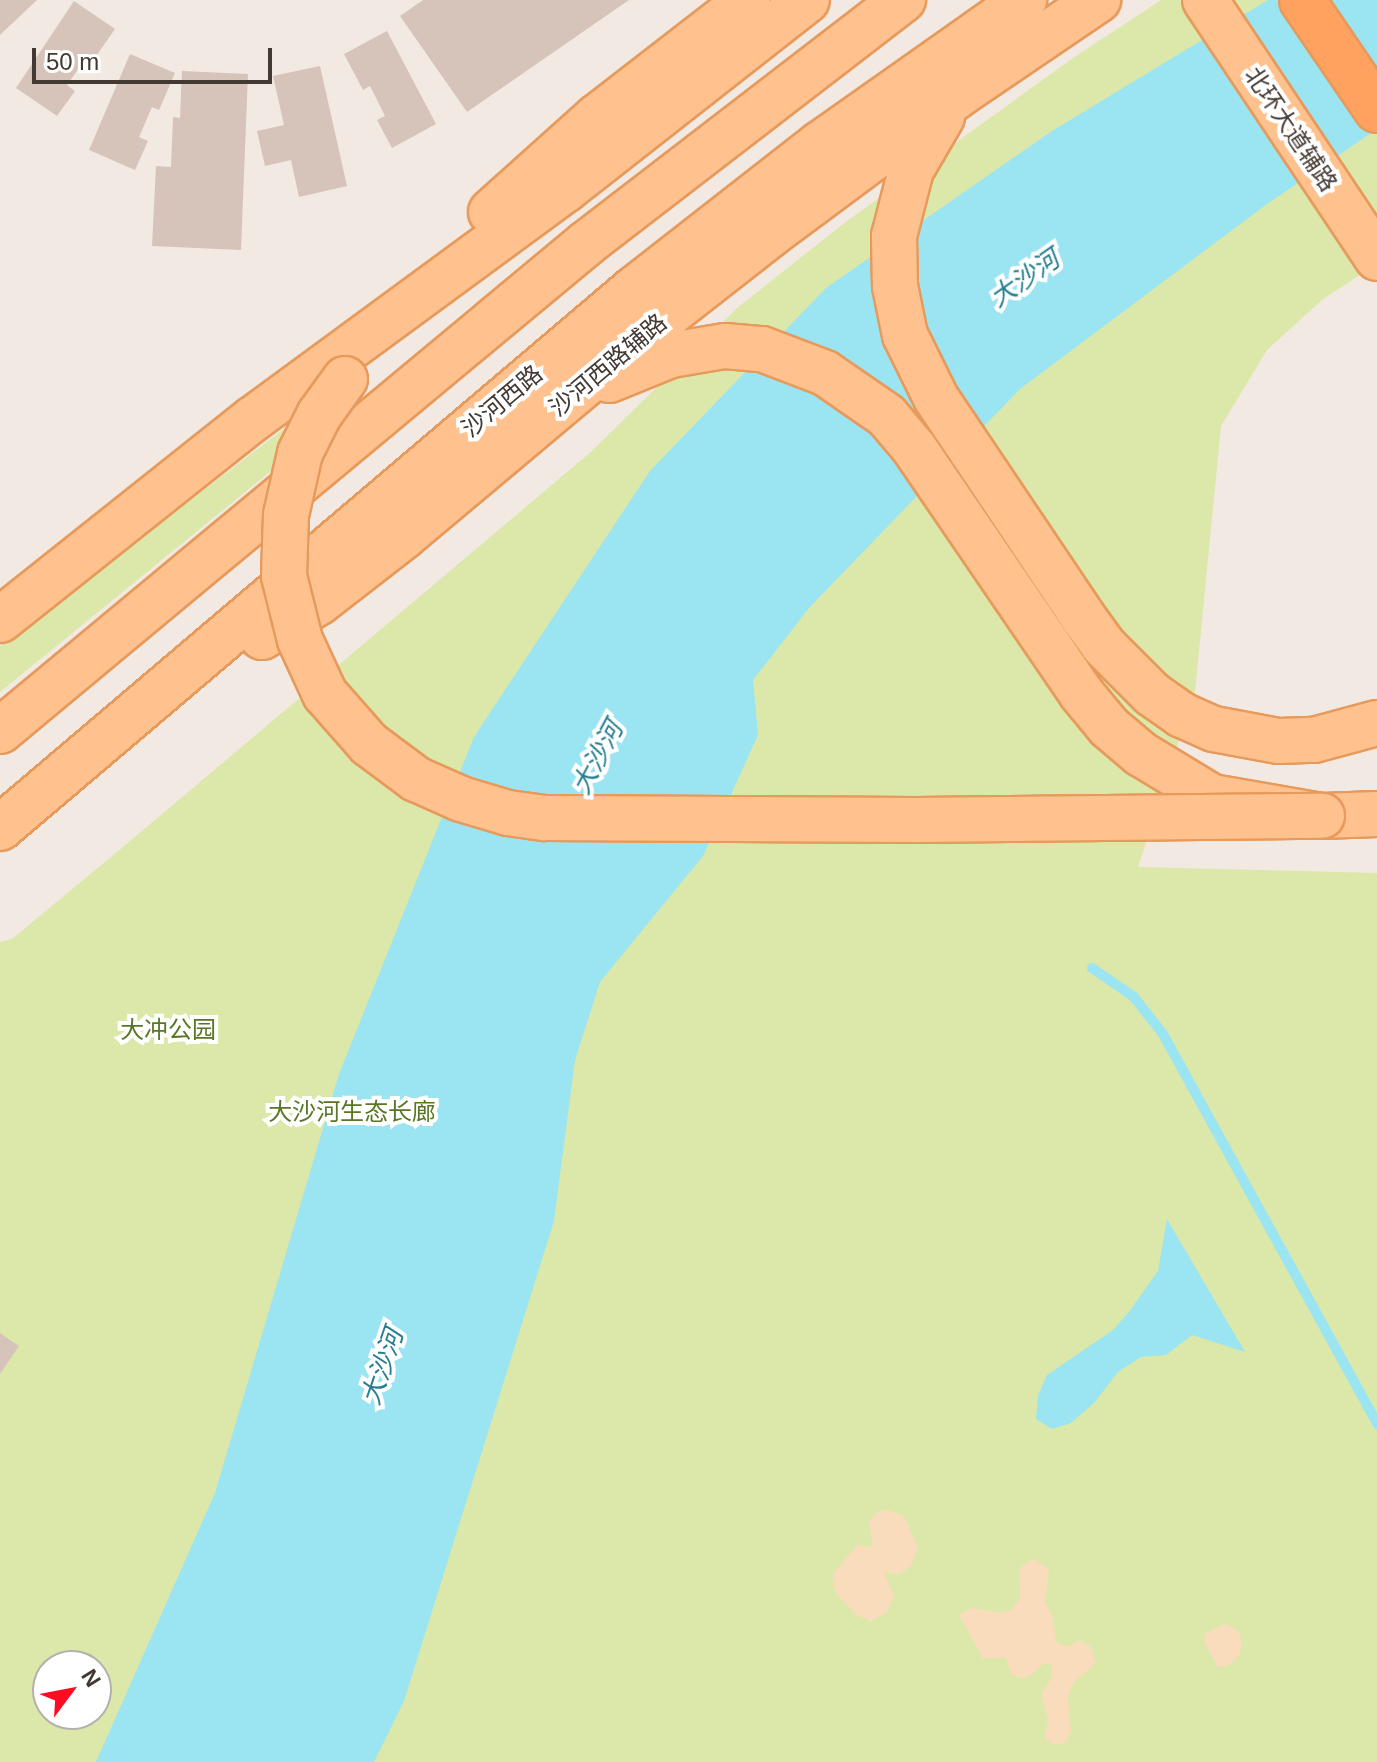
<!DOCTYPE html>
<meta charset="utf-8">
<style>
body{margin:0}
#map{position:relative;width:1377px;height:1762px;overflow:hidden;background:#f2e9e2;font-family:Helvetica,"Noto Sans SC",sans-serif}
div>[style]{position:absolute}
.green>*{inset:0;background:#dbe8a9}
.sand>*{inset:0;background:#f9dcbb}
.water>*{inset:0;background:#9be4f1}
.stream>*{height:10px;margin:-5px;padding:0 5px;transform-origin:5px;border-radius:5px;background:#9be4f1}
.building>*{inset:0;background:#d6c4ba}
.roads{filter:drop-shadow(2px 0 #e69a5c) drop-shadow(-2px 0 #e69a5c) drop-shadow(0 2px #e69a5c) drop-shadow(0 -2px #e69a5c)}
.major>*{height:44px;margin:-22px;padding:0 22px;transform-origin:22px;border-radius:22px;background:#ffc28e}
.highway>*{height:44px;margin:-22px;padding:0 22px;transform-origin:22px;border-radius:22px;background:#ffa260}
.bridges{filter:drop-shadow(2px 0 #e69a5c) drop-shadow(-2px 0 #e69a5c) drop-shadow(0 2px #e69a5c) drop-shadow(0 -2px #e69a5c)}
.major-bridge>*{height:44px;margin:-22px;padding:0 22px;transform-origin:22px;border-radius:22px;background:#ffc28e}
span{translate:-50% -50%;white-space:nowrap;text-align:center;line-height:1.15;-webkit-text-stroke:8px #fff;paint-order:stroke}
.street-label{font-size:24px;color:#433933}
.park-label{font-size:24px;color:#587625}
.water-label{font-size:26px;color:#257f91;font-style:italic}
.north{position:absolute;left:32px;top:1650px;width:80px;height:80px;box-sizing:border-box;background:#fff;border:2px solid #b4b0ad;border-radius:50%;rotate:58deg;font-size:22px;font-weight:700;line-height:32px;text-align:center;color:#433933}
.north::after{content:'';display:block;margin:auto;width:28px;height:36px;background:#ff0c24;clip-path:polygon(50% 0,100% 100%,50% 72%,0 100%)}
.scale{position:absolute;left:32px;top:48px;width:240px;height:36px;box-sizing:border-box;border:4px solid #433933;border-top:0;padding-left:10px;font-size:24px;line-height:28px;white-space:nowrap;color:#433933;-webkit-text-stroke:6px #fff;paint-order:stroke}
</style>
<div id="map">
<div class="green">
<i style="clip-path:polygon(evenodd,1161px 0,1377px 0,1377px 264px,1323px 299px,1267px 350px,1221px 426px,1195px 692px,1138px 867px,1377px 873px,1377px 1762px,0 1762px,0 942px,12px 939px,123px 847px,592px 451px,737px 308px,847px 221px,1073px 58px,1161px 0,48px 1666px,96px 1666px,96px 1714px,48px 1714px,48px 1666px)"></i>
<i style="clip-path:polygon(293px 422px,272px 470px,0 692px,0 646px)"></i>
</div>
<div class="sand">
<i style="clip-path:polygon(885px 1509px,904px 1516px,918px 1547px,911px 1566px,900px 1574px,884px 1572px,894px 1597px,887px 1612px,871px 1621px,856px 1615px,835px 1592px,833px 1574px,858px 1544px,867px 1548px,873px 1545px,869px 1524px,874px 1514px)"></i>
<i style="clip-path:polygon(1033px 1559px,1049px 1568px,1045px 1603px,1053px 1617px,1056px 1642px,1067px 1647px,1080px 1640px,1091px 1647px,1096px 1663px,1073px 1683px,1068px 1698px,1071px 1732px,1066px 1742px,1055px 1745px,1045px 1739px,1048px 1719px,1041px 1695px,1052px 1677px,1052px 1665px,1044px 1663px,1029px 1677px,1020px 1678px,1011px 1673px,1006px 1658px,983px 1659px,959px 1615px,972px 1608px,999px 1613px,1011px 1610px,1020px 1599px,1019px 1568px)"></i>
<i style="clip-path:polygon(1225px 1624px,1239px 1631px,1242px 1644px,1239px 1656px,1229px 1665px,1218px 1668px,1204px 1641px,1205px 1633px)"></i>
</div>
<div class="water">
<i style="clip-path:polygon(1268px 0,1377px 0,1377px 129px,1267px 204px,1020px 389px,809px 608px,753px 680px,758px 735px,703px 856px,600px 982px,575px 1060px,554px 1221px,404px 1701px,374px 1762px,96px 1762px,215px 1493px,339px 1074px,474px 737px,650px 471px,826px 288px,1052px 131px)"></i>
<i style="clip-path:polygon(1167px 1219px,1245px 1352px,1192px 1335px,1166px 1355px,1141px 1357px,1118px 1372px,1094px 1403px,1071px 1423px,1052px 1429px,1036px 1419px,1038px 1396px,1047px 1375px,1113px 1330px,1129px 1312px,1158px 1271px)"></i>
</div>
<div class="stream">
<i style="left:1092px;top:968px;width:51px;rotate:34.6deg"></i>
<i style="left:1134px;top:997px;width:47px;rotate:51.9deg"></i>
<i style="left:1163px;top:1034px;width:445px;rotate:61.2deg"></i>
</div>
<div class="building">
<i style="clip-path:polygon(0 0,37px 0,0 35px)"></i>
<i style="clip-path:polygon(423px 0,629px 0,467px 112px,400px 16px)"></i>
<i style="clip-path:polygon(74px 1px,115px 29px,92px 62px,86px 58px,67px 85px,75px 91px,57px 116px,16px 88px)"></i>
<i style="clip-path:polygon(387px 31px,436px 124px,392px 148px,377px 120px,385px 116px,370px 86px,363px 90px,344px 54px)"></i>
<i style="clip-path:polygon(130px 54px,175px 73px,159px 110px,152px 107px,139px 137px,148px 141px,135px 170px,89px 150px)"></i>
<i style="clip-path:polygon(320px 66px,347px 186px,299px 197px,291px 160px,265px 166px,257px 131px,284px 125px,273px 76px)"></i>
<i style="clip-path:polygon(182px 71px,248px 74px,241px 250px,152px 246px,156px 166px,171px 167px,173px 117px,180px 118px)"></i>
<i style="clip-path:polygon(0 1333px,19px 1346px,0 1374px)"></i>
</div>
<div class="roads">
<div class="major">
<i style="left:1205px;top:0;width:310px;rotate:56.3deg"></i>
<i style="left:942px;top:117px;width:61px;rotate:120.3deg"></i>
<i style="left:911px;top:170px;width:68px;rotate:104.4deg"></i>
<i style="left:894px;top:236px;width:50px;rotate:88.9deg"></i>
<i style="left:895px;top:286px;width:50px;rotate:78.5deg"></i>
<i style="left:905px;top:335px;width:70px;rotate:63.8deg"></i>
<i style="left:936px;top:398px;width:264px;rotate:56.1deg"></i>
<i style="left:1083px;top:617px;width:34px;rotate:54deg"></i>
<i style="left:1103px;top:645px;width:69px;rotate:45deg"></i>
<i style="left:1152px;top:694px;width:37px;rotate:35deg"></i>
<i style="left:1182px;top:715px;width:35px;rotate:24deg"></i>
<i style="left:1214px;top:729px;width:66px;rotate:10.5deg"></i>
<i style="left:1279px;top:741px;width:35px;rotate:-2deg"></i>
<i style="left:1314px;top:740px;width:65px;rotate:-15.1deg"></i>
<i style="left:491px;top:212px;width:142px;rotate:-41.9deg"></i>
<i style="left:597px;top:117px;width:191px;rotate:-37.8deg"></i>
<i style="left:609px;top:380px;width:67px;rotate:-22deg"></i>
<i style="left:671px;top:355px;width:55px;rotate:-9.5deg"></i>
<i style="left:725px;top:346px;width:37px;rotate:5deg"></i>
<i style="left:762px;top:349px;width:67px;rotate:20.9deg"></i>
<i style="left:825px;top:373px;width:75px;rotate:34.7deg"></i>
<i style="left:887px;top:416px;width:42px;rotate:49.8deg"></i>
<i style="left:914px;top:448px;width:297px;rotate:55.7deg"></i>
<i style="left:1081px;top:693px;width:44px;rotate:50.5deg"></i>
<i style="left:1109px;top:727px;width:42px;rotate:40.2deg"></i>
<i style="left:1141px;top:754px;width:83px;rotate:31.2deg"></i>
<i style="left:1212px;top:797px;width:112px;rotate:9.8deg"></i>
<i style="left:1322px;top:816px;width:55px;rotate:-2.1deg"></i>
<i style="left:0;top:620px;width:323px;rotate:-38.5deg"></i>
<i style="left:253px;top:419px;width:388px;rotate:-36.3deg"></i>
<i style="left:566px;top:189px;width:306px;rotate:-38.1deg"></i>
<i style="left:262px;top:637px;width:67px;rotate:-31.6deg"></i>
<i style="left:319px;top:602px;width:108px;rotate:-37.8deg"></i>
<i style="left:404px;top:536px;width:347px;rotate:-40deg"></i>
<i style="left:670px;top:313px;width:128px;rotate:-38deg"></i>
<i style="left:771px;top:234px;width:237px;rotate:-36.6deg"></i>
<i style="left:961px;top:93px;width:166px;rotate:-34.2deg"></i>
<i style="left:0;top:731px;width:763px;rotate:-39.74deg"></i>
<i style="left:587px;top:243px;width:399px;rotate:-37.6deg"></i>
<i style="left:0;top:828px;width:831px;rotate:-40.36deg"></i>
<i style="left:633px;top:290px;width:237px;rotate:-38deg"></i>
<i style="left:820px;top:144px;width:250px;rotate:-35.2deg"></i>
</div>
<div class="highway">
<i style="left:1302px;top:0;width:133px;rotate:55.7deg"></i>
</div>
</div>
<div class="bridges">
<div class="major-bridge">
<i style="left:345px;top:379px;width:44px;rotate:125.8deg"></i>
<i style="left:319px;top:415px;width:42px;rotate:116.6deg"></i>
<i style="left:300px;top:453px;width:64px;rotate:102.7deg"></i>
<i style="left:286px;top:515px;width:61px;rotate:91.9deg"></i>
<i style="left:284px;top:576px;width:66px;rotate:76deg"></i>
<i style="left:300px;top:640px;width:60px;rotate:65.2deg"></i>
<i style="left:325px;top:694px;width:67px;rotate:48.7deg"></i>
<i style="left:369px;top:744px;width:59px;rotate:36.7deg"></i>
<i style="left:416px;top:779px;width:49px;rotate:24deg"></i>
<i style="left:461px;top:799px;width:49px;rotate:16.6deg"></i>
<i style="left:508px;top:813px;width:37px;rotate:8deg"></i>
<i style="left:545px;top:818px;width:371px;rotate:0.3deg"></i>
<i style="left:916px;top:820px;width:406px;rotate:-0.6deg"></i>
</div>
</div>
<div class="street-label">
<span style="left:1291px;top:129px;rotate:56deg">北环大道辅路</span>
<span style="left:608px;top:365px;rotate:-40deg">沙河西路辅路</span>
<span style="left:502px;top:401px;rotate:-40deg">沙河西路</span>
</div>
<div class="park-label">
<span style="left:168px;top:1030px">大冲公园</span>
<span style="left:352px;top:1112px">大沙河生态长廊</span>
</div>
<div class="water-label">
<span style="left:1025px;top:279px;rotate:-35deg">大沙河</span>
<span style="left:598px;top:758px;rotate:-62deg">大沙河</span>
<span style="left:383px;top:1367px;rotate:-71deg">大沙河</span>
</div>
<div class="north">N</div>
<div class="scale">50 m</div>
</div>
